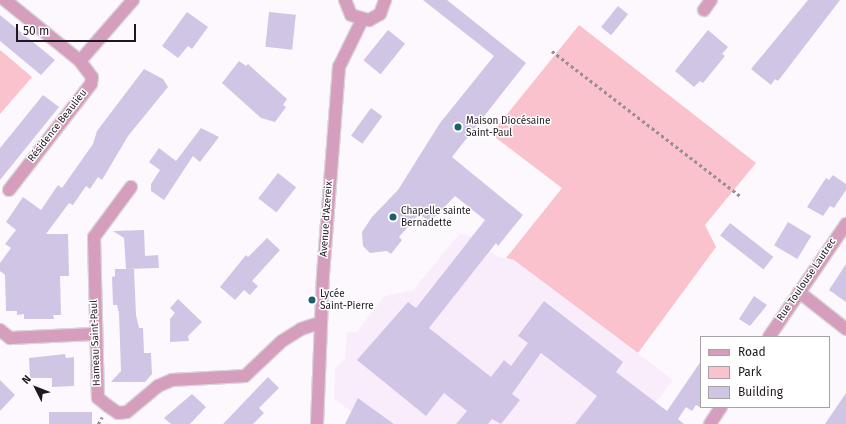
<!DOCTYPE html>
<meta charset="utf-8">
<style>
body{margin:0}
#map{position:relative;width:846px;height:424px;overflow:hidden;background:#fdf8fe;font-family:"Fira Sans",sans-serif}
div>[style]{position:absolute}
.built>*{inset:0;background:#faedfb}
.green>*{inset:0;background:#fac2cc}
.building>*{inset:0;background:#d1c5e6;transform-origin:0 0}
.path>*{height:2.5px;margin-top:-1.25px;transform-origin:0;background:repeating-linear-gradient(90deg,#968f97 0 3px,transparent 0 6px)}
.roads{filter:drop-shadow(1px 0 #dad4db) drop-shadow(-1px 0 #dad4db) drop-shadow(0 1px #dad4db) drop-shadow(0 -1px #dad4db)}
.minor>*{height:12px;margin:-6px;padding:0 6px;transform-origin:6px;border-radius:6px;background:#d49ebc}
.dots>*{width:11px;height:11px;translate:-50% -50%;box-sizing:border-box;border:2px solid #fff;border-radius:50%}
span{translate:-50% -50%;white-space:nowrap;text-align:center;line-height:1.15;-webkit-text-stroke:3px #fff;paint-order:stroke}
.poi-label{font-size:10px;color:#201721}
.left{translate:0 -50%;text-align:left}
.street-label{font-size:10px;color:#201721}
.legend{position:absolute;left:700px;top:336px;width:130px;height:72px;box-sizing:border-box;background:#fff;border:1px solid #a6a2a6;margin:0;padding:5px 7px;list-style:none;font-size:12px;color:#201721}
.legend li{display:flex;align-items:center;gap:8px;height:20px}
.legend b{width:20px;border:1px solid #a6a2a6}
.north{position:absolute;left:16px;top:368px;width:40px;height:40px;-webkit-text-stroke:3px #fff;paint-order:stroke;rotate:312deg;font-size:11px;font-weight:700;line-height:16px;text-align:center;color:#201721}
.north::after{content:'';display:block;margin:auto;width:14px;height:18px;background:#201721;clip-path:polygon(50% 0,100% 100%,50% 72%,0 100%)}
.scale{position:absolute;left:16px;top:24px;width:120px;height:18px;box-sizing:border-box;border:2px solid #201721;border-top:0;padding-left:5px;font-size:12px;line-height:14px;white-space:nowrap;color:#201721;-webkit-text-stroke:3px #fff;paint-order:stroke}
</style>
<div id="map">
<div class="built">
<i style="clip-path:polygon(460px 233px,472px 237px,498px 257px,514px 260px,673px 380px,640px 424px,368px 424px,334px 399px,335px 368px,345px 359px,347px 332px,357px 332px,384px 296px,413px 290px)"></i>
</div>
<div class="green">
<i style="clip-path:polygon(579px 25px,756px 163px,705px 225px,716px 247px,638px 353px,514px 260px,506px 258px,562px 188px,491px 134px)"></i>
<i style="clip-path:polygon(0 50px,32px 77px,0 114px)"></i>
</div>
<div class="building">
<i style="clip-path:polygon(423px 0,447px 0,526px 63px,452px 157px,523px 215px,498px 246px,496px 243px,429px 328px,491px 377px,504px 360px,511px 366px,528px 343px,518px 336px,544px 301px,623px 362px,616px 372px,667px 411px,701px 361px,701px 408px,696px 405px,692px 411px,686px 407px,678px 419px,684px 424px,575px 424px,597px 396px,541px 353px,512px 394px,520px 400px,501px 424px,492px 419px,488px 424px,456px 424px,467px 411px,444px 393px,426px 416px,357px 360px,408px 302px,416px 308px,485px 220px,455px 196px,430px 222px,419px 214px,399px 237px,402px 240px,391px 254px,387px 251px,370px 253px,363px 246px,362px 232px,372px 217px,398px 190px,440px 123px,494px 56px)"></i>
<i style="clip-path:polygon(808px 0,840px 0,778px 81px,775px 79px,771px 85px,751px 69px)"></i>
<i style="left:618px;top:6px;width:13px;height:27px;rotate:39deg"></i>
<i style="clip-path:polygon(187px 12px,208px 27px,192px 49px,188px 46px,178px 58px,162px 46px)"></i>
<i style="left:269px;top:12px;width:27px;height:35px;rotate:6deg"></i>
<i style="clip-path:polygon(0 15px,55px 60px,41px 75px,0 41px)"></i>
<i style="left:388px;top:30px;width:22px;height:39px;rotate:39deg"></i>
<i style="clip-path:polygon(708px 30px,728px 47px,722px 54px,725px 56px,703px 83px,700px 81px,694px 87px,675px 71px)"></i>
<i style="clip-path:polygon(239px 61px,246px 66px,248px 64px,287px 99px,283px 105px,286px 107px,275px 122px,261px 118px,222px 83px)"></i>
<i style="clip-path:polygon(144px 69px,163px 79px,168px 87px,128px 136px,102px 180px,98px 177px,90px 189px,86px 186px,73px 205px,69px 203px,46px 234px,68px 234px,69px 276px,60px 276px,61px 315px,53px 315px,54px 319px,24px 319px,24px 314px,17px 315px,17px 311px,6px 311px,5px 275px,0 271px,0 263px,11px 248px,5px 244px,16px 230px,6px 222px,23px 197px,41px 210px,58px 185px,62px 188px,93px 144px,97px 131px)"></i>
<i style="clip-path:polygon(43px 95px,59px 107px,0 180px,0 148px)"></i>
<i style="left:371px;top:108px;width:14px;height:34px;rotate:36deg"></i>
<i style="clip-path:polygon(201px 128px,219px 137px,200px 162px,193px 156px,164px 200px,151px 191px,151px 184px,160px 170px,149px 162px,159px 148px,176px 161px)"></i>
<i style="left:278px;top:173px;width:23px;height:32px;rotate:38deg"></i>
<i style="clip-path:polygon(833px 175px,846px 184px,846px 190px,834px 208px,830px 206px,823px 216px,807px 207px,826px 178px,829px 180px)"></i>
<i style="left:788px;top:222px;width:27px;height:27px;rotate:31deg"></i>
<i style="left:730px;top:223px;width:55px;height:16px;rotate:38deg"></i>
<i style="clip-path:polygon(144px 230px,145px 256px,158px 255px,159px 268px,126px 269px,124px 238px,113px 231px)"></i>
<i style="clip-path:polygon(267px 238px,280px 250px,252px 281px,258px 286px,250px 295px,244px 290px,235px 300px,220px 287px,246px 255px,248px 257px)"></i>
<i style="clip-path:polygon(846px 264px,846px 302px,829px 290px)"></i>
<i style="clip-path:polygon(115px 269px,134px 269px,136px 315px,139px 328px,143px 328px,144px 353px,151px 353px,152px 374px,145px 382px,111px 382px,121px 371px,119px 314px,117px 305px,113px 305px,112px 277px,115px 276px)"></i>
<i style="clip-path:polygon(754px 296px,767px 305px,750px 326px,739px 319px)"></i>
<i style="clip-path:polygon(178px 299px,202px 322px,188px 336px,189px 341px,170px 342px,170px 319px,175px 313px,170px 308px)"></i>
<i style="clip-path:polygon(65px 354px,66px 358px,74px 357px,74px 386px,52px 387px,52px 378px,30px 378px,29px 358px)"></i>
<i style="clip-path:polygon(268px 377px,279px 388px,259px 408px,264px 413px,253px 424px,223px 424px)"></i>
<i style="clip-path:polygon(0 380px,15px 395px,0 411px)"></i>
<i style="clip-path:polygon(846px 393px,846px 424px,825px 424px)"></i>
<i style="clip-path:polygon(192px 394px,206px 407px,190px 424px,171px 424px,164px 418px)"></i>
<i style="clip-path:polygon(358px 398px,366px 404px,394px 424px,345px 424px)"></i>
<i style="left:49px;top:412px;width:43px;height:12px"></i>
</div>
<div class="path">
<i style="left:552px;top:51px;width:237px;rotate:37.6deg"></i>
<i style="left:98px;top:424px;width:8px;rotate:-60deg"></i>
</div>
<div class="roads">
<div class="minor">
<i style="left:5px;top:0;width:97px;rotate:39.1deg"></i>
<i style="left:80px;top:61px;width:81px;rotate:-49deg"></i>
<i style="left:345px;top:0;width:16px;rotate:68deg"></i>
<i style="left:351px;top:15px;width:19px;rotate:16deg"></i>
<i style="left:369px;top:20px;width:13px;rotate:-29deg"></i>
<i style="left:380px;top:14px;width:15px;rotate:-70deg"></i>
<i style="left:704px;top:10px;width:12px;rotate:-55deg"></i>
<i style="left:131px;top:187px;width:62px;rotate:126.5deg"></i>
<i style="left:94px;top:237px;width:161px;rotate:88.6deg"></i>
<i style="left:98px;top:398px;width:13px;rotate:39deg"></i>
<i style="left:108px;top:406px;width:12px;rotate:35deg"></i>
<i style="left:118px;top:413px;width:9px;rotate:-6deg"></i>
<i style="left:127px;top:412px;width:40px;rotate:-40deg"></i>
<i style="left:158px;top:386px;width:15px;rotate:-23deg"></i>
<i style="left:172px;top:380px;width:73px;rotate:-3.1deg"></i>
<i style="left:245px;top:376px;width:51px;rotate:-43.4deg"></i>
<i style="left:282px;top:341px;width:22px;rotate:-32deg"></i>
<i style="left:301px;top:329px;width:20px;rotate:-18deg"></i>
<i style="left:9px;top:190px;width:134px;rotate:-52.3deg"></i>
<i style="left:91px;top:84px;width:7px;rotate:-82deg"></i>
<i style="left:92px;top:77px;width:20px;rotate:-127deg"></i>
<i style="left:799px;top:292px;width:60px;rotate:38.2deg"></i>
<i style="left:0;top:330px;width:13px;rotate:39deg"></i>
<i style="left:10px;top:338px;width:84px;rotate:-2.7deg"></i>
<i style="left:769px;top:337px;width:137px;rotate:-55.7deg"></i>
<i style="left:317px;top:424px;width:149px;rotate:-87.7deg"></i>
<i style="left:323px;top:275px;width:209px;rotate:-85.6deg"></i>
<i style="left:339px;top:67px;width:52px;rotate:-63.9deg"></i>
<i style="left:710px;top:424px;width:20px;rotate:-57deg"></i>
</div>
</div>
<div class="dots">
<i style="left:458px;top:127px;background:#196170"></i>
<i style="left:393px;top:217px;background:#196170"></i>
<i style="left:312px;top:300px;background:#196170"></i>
</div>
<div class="poi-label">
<span class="left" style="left:466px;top:127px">Maison Diocésaine<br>Saint-Paul</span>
<span class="left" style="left:401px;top:217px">Chapelle sainte<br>Bernadette</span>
<span class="left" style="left:320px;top:300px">Lycée<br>Saint-Pierre</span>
</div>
<div class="street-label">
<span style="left:58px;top:126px;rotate:-52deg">Résidence Beaulieu</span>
<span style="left:327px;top:219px;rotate:-86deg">Avenue d'Azereix</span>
<span style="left:807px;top:280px;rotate:-56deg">Rue Toulouse Lautrec</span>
<span style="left:96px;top:343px;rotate:-92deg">Hameau Saint-Paul</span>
</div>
<ul class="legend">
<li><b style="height:5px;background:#d49ebc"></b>Road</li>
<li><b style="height:11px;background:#fac2cc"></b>Park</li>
<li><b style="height:11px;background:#d1c5e6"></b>Building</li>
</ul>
<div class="north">N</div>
<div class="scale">50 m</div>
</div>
